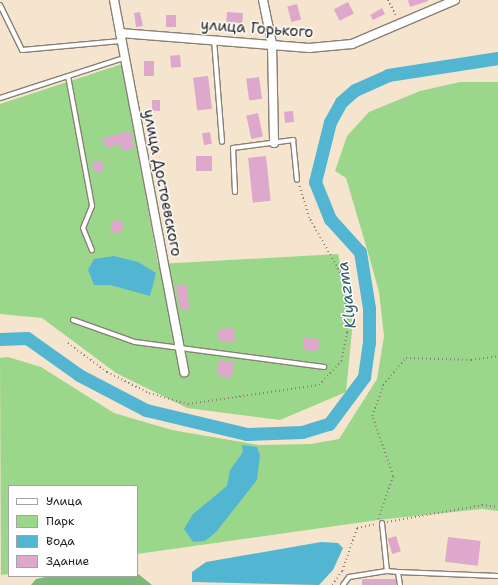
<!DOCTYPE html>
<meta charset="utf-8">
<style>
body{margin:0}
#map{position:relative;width:498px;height:585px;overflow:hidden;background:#f6e5ce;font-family:"Shantell Sans",sans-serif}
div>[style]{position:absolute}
.green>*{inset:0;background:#9bd78b}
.forest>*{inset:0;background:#7cb877}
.water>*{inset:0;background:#52b5d1}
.river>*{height:13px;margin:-6.5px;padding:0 6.5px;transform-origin:6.5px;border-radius:6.5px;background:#52b5d1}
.building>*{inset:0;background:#dea8cd;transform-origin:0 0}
.path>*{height:1.5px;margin-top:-0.75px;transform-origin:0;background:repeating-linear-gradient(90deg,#898075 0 1px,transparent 0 4px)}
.roads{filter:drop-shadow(1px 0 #898075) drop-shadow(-1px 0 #898075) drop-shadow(0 1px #898075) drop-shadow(0 -1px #898075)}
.lane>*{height:4px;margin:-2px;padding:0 2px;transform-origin:2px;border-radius:2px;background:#fff}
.street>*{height:8px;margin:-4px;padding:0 4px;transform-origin:4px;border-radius:4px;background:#fff}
span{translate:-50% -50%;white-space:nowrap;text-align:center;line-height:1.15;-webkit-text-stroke:3px #fff;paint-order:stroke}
.street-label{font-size:15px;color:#1c1c1c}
.water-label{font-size:16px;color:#34616d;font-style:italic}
.legend{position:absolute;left:8px;top:485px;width:130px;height:92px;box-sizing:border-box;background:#fff;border:1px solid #a4a4a4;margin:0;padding:5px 7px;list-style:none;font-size:12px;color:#1c1c1c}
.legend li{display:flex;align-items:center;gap:8px;height:20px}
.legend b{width:20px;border:1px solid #a4a4a4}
</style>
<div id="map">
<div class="green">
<i style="clip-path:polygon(122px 64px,158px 264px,338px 254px,353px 321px,346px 392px,280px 420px,187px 408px,116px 373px,42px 318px,0 314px,0 104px)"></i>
<i style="clip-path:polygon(460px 82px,498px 82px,498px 511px,482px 509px,378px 520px,137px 554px,137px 486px,9px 486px,9px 574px,1px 575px,0 358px,8px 357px,41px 367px,114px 413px,172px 430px,259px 445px,311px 444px,339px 439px,377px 379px,384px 336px,379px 292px,367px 249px,346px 178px,335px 171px,347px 136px,369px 112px,420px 91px)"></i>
</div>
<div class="forest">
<i style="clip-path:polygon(137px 573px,152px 585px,31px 585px,36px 579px,50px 576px,137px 576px)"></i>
</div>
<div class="water">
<i style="clip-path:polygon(114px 256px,138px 262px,156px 273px,150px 296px,110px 285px,94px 285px,88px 270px,94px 259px)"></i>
<i style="clip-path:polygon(242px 445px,257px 447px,260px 455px,257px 480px,216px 532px,205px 541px,193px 542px,184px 529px,193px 514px,227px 486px,230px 470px,243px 452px)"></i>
<i style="clip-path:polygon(321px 542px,338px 543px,343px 548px,333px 570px,319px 585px,192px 582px,192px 572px,206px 562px)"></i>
</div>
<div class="river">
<i style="left:0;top:339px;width:27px;rotate:-2deg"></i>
<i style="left:27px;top:338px;width:64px;rotate:35.4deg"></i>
<i style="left:79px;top:375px;width:76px;rotate:27.6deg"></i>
<i style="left:146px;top:410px;width:104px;rotate:13.4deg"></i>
<i style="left:247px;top:434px;width:55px;rotate:-2.1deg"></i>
<i style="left:302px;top:432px;width:28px;rotate:-17deg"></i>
<i style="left:329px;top:424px;width:59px;rotate:-53.3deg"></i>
<i style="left:364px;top:377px;width:34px;rotate:-82deg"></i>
<i style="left:369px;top:343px;width:35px;rotate:-90deg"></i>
<i style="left:369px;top:308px;width:57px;rotate:-99.1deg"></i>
<i style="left:360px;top:252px;width:45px;rotate:-132.3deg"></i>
<i style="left:330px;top:219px;width:40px;rotate:-112deg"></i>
<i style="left:315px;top:182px;width:62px;rotate:-76deg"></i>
<i style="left:330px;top:122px;width:23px;rotate:-61deg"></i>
<i style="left:341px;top:102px;width:18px;rotate:-41deg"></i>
<i style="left:355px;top:90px;width:36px;rotate:-24deg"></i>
<i style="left:388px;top:75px;width:111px;rotate:-8.8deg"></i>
</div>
<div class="building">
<i style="clip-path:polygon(408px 0,428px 0,428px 1px,410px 7px)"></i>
<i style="left:348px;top:2px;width:13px;height:16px;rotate:63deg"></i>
<i style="left:297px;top:4px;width:16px;height:10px;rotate:75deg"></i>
<i style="clip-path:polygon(382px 8px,385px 14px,373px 20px,370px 15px)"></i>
<i style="clip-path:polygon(140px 12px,143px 26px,136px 27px,134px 13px)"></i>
<i style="left:227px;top:12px;width:16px;height:10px;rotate:4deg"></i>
<i style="left:176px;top:15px;width:12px;height:10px;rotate:90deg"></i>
<i style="left:180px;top:55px;width:12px;height:10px;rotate:85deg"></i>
<i style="left:144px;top:61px;width:10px;height:15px"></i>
<i style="left:208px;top:76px;width:33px;height:15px;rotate:83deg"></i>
<i style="left:259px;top:77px;width:22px;height:13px;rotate:82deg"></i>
<i style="left:152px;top:100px;width:8px;height:11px"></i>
<i style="left:293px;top:111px;width:11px;height:9px;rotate:85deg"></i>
<i style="left:258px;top:113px;width:24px;height:12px;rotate:78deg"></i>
<i style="clip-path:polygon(131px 131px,134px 148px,122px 151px,120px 144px,106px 148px,102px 138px)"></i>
<i style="left:210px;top:132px;width:12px;height:8px;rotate:81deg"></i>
<i style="left:196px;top:156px;width:16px;height:15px"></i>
<i style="left:266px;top:156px;width:45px;height:18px;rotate:84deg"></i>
<i style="left:101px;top:160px;width:11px;height:9px;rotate:75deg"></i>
<i style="left:114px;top:219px;width:11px;height:12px;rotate:22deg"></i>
<i style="clip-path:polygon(187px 285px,189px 309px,180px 309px,176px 286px)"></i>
<i style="left:234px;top:328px;width:13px;height:16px;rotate:86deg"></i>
<i style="left:304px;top:338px;width:15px;height:12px;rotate:4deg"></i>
<i style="left:219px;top:360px;width:15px;height:16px;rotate:8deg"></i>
<i style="left:396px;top:536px;width:16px;height:9px;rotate:72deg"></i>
<i style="left:448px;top:537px;width:33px;height:25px;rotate:7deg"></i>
<i style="left:362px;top:579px;width:34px;height:6px"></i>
</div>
<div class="path">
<i style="left:388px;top:0;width:19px;rotate:62deg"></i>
<i style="left:68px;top:343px;width:49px;rotate:36.6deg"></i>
<i style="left:107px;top:372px;width:47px;rotate:26.6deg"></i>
<i style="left:149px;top:393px;width:41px;rotate:15.8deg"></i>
<i style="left:188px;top:404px;width:132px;rotate:-8.3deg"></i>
<i style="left:319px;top:385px;width:33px;rotate:-47deg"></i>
<i style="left:341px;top:361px;width:30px;rotate:-78deg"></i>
<i style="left:347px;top:332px;width:52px;rotate:-93.3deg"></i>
<i style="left:344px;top:280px;width:71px;rotate:-119.4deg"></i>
<i style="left:309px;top:218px;width:34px;rotate:-107deg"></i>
<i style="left:378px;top:519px;width:46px;rotate:-70.8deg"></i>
<i style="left:393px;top:476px;width:64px;rotate:-109.3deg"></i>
<i style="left:372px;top:416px;width:33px;rotate:-70deg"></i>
<i style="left:383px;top:385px;width:35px;rotate:-50deg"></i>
<i style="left:406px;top:358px;width:65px;rotate:1.8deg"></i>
<i style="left:471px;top:360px;width:27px;rotate:-8deg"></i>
<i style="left:387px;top:522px;width:97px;rotate:-10.1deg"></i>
<i style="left:482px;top:505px;width:16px;rotate:7deg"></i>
<i style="left:332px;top:585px;width:17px;rotate:-54deg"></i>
<i style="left:342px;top:571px;width:46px;rotate:-70.8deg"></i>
<i style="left:357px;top:528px;width:19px;rotate:-12deg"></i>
</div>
<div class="roads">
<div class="lane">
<i style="left:0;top:5px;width:50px;rotate:63.9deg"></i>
<i style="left:22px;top:50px;width:99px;rotate:-5.2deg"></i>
<i style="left:214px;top:40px;width:102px;rotate:85.5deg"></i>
<i style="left:68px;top:76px;width:132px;rotate:79.5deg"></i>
<i style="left:92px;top:206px;width:24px;rotate:112deg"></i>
<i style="left:83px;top:228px;width:24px;rotate:68deg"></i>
<i style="left:0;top:98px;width:130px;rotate:-17.9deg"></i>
<i style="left:235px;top:192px;width:44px;rotate:-92.6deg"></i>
<i style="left:233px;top:148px;width:61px;rotate:-7.6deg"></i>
<i style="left:293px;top:140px;width:40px;rotate:84.3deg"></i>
<i style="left:73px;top:320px;width:66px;rotate:19.5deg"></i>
<i style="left:135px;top:342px;width:191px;rotate:7.5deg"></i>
<i style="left:382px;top:523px;width:48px;rotate:84.1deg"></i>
<i style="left:387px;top:571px;width:11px;rotate:5deg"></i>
<i style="left:343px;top:585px;width:10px;rotate:-53deg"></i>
<i style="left:349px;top:577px;width:38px;rotate:-9deg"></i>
<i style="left:400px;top:585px;width:13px;rotate:-99deg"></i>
<i style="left:398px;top:572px;width:100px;rotate:2.3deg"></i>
</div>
<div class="street">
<i style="left:114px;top:0;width:379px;rotate:79.3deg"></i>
<i style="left:263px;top:0;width:45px;rotate:78.4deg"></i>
<i style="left:272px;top:44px;width:99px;rotate:88.8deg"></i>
<i style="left:120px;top:33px;width:190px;rotate:4.5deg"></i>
<i style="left:309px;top:48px;width:43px;rotate:-5.3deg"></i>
<i style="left:352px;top:44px;width:112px;rotate:-23.1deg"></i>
</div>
</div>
<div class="street-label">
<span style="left:257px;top:29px;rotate:4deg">улица Горького</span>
<span style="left:162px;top:183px;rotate:79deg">улица Достоевского</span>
</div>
<div class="water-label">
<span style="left:347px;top:295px;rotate:-97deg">Klyazma</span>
</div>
<ul class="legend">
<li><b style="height:5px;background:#fff"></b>Улица</li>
<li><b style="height:11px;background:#9bd78b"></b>Парк</li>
<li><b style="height:11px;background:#52b5d1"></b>Вода</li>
<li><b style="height:11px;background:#dea8cd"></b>Здание</li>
</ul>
</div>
